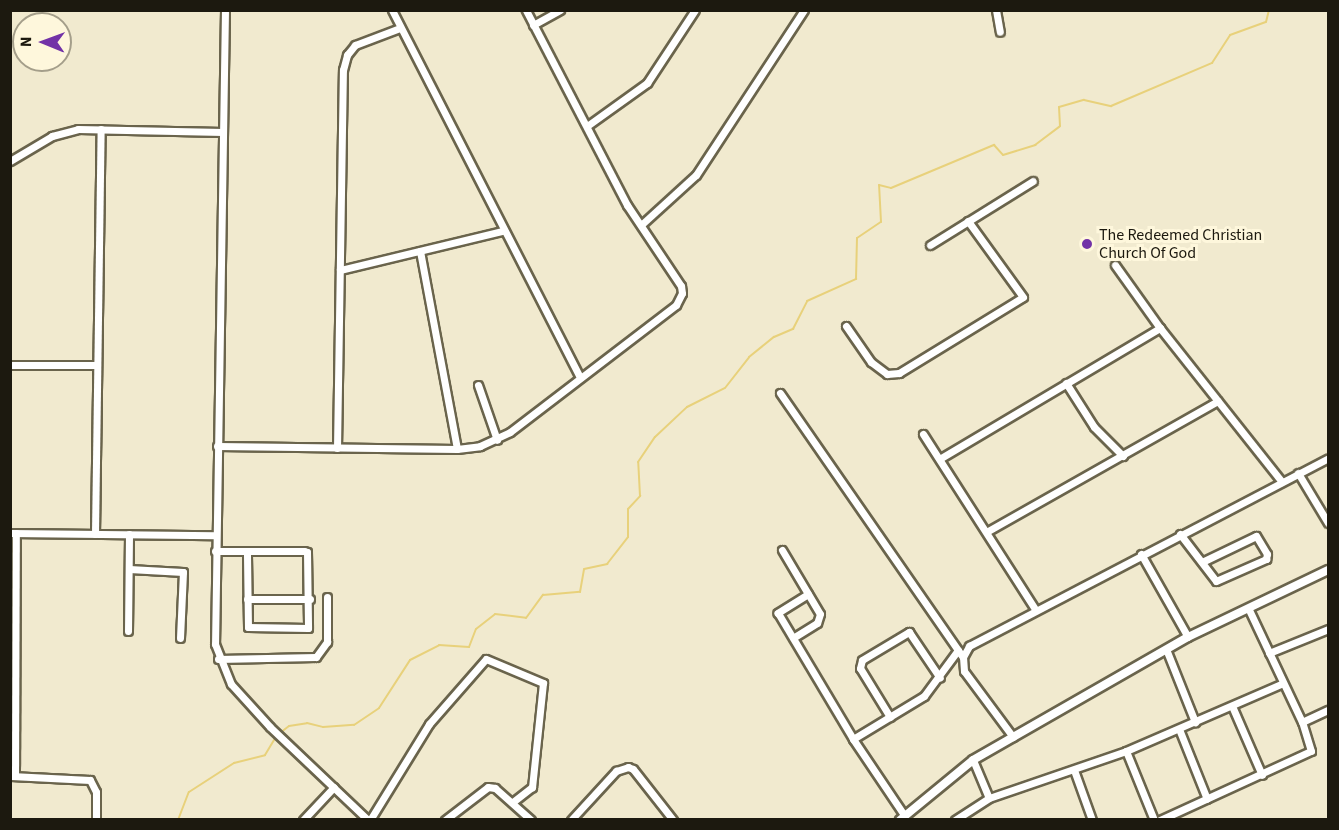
<!DOCTYPE html>
<style>
body{margin:0}
#map{position:relative;width:1339px;height:830px;overflow:hidden;background:#f1eacf;font-family:"Source Sans 3",sans-serif}
div>[style]{position:absolute}
.stream>*{height:2px;margin:-1px;padding:0 1px;transform-origin:1px;border-radius:1px;background:#e8d17b}
.roads{filter:drop-shadow(2px 0 #6a644c) drop-shadow(-2px 0 #6a644c) drop-shadow(0 2px #6a644c) drop-shadow(0 -2px #6a644c)}
.minor>*{height:7px;margin:-3.5px;padding:0 3.5px;transform-origin:3.5px;border-radius:3.5px;background:#fff}
.tertiary>*{height:8px;margin:-4px;padding:0 4px;transform-origin:4px;border-radius:4px;background:#fff}
.dots>*{width:16px;height:16px;translate:-50% -50%;box-sizing:border-box;border:3px solid #fef7dc;border-radius:50%}
span{translate:-50% -50%;white-space:nowrap;text-align:center;line-height:1.15;-webkit-text-stroke:6px #fef7dc;paint-order:stroke}
.poi-label{font-size:16px;color:#1c190f}
.left{translate:0 -50%;text-align:left}
.frame{position:absolute;inset:0;border:12px solid #1c190f;pointer-events:none}
.north{position:absolute;left:12px;top:12px;width:60px;height:60px;box-sizing:border-box;background:#fef7dc;border:2px solid #a49e8a;border-radius:50%;rotate:271deg;font-size:16px;font-weight:700;line-height:24px;text-align:center;color:#1c190f}
.north::after{content:'';display:block;margin:auto;width:21px;height:27px;background:#7232a7;clip-path:polygon(50% 0,100% 100%,50% 72%,0 100%)}
</style>
<div id="map">
<div class="stream">
<i style="left:280px;top:733px;width:11px;rotate:-38deg"></i>
<i style="left:289px;top:726px;width:18px;rotate:-9deg"></i>
<i style="left:307px;top:723px;width:16px;rotate:14deg"></i>
<i style="left:323px;top:727px;width:31px;rotate:-4deg"></i>
<i style="left:354px;top:725px;width:30px;rotate:-34deg"></i>
<i style="left:379px;top:708px;width:57px;rotate:-57.1deg"></i>
<i style="left:410px;top:660px;width:33px;rotate:-27deg"></i>
<i style="left:439px;top:645px;width:30px;rotate:4deg"></i>
<i style="left:469px;top:647px;width:19px;rotate:-69deg"></i>
<i style="left:476px;top:629px;width:24px;rotate:-38deg"></i>
<i style="left:495px;top:614px;width:31px;rotate:7deg"></i>
<i style="left:526px;top:618px;width:29px;rotate:-54deg"></i>
<i style="left:543px;top:595px;width:37px;rotate:-5deg"></i>
<i style="left:580px;top:592px;width:23px;rotate:-80deg"></i>
<i style="left:584px;top:569px;width:24px;rotate:-12deg"></i>
<i style="left:607px;top:564px;width:34px;rotate:-52deg"></i>
<i style="left:628px;top:537px;width:28px;rotate:-90deg"></i>
<i style="left:628px;top:509px;width:18px;rotate:-47deg"></i>
<i style="left:640px;top:496px;width:34px;rotate:-93deg"></i>
<i style="left:638px;top:462px;width:30px;rotate:-56deg"></i>
<i style="left:655px;top:437px;width:44px;rotate:-43.2deg"></i>
<i style="left:687px;top:407px;width:42px;rotate:-26.6deg"></i>
<i style="left:725px;top:388px;width:39px;rotate:-52deg"></i>
<i style="left:749px;top:357px;width:32px;rotate:-39deg"></i>
<i style="left:774px;top:337px;width:21px;rotate:-23deg"></i>
<i style="left:793px;top:329px;width:31px;rotate:-63deg"></i>
<i style="left:807px;top:301px;width:54px;rotate:-24.2deg"></i>
<i style="left:856px;top:279px;width:41px;rotate:-88.6deg"></i>
<i style="left:857px;top:238px;width:29px;rotate:-34deg"></i>
<i style="left:881px;top:222px;width:37px;rotate:-93deg"></i>
<i style="left:879px;top:185px;width:12px;rotate:14deg"></i>
<i style="left:891px;top:188px;width:112px;rotate:-22.7deg"></i>
<i style="left:994px;top:145px;width:13px;rotate:48deg"></i>
<i style="left:1003px;top:155px;width:34px;rotate:-17deg"></i>
<i style="left:1035px;top:145px;width:31px;rotate:-37deg"></i>
<i style="left:1060px;top:126px;width:19px;rotate:-93deg"></i>
<i style="left:1059px;top:107px;width:26px;rotate:-16deg"></i>
<i style="left:1084px;top:100px;width:28px;rotate:13deg"></i>
<i style="left:1111px;top:106px;width:110px;rotate:-23.1deg"></i>
<i style="left:1212px;top:63px;width:33px;rotate:-57deg"></i>
<i style="left:1230px;top:35px;width:38px;rotate:-20deg"></i>
<i style="left:1266px;top:22px;width:12px;rotate:-76deg"></i>
<i style="left:178px;top:820px;width:30px;rotate:-69deg"></i>
<i style="left:189px;top:792px;width:54px;rotate:-32.8deg"></i>
<i style="left:234px;top:763px;width:32px;rotate:-14deg"></i>
<i style="left:265px;top:755px;width:21px;rotate:-59deg"></i>
</div>
<div class="roads">
<div class="minor">
<i style="left:225px;top:10px;width:634px;rotate:90.9deg"></i>
<i style="left:215px;top:644px;width:43px;rotate:68.2deg"></i>
<i style="left:231px;top:684px;width:58px;rotate:47.8deg"></i>
<i style="left:270px;top:727px;width:135px;rotate:43.5deg"></i>
<i style="left:392px;top:10px;width:413px;rotate:62.9deg"></i>
<i style="left:996px;top:10px;width:22px;rotate:80deg"></i>
<i style="left:533px;top:25px;width:31px;rotate:-29deg"></i>
<i style="left:587px;top:126px;width:74px;rotate:-35.6deg"></i>
<i style="left:647px;top:83px;width:87px;rotate:-56.7deg"></i>
<i style="left:10px;top:161px;width:49px;rotate:-30.8deg"></i>
<i style="left:52px;top:136px;width:27px;rotate:-15deg"></i>
<i style="left:78px;top:129px;width:145px;rotate:1.2deg"></i>
<i style="left:641px;top:225px;width:74px;rotate:-42.3deg"></i>
<i style="left:696px;top:175px;width:197px;rotate:-56.8deg"></i>
<i style="left:930px;top:245px;width:121px;rotate:-31.9deg"></i>
<i style="left:420px;top:251px;width:201px;rotate:79.4deg"></i>
<i style="left:1115px;top:265px;width:77px;rotate:54.5deg"></i>
<i style="left:1160px;top:328px;width:196px;rotate:51.6deg"></i>
<i style="left:340px;top:270px;width:168px;rotate:-13.5deg"></i>
<i style="left:846px;top:326px;width:44px;rotate:55.2deg"></i>
<i style="left:871px;top:362px;width:20px;rotate:37deg"></i>
<i style="left:887px;top:374px;width:12px;rotate:-5deg"></i>
<i style="left:899px;top:373px;width:145px;rotate:-31.5deg"></i>
<i style="left:1023px;top:297px;width:94px;rotate:-125.9deg"></i>
<i style="left:10px;top:365px;width:87px"></i>
<i style="left:1066px;top:383px;width:52px;rotate:57.5deg"></i>
<i style="left:1094px;top:427px;width:41px;rotate:45deg"></i>
<i style="left:478px;top:385px;width:58px;rotate:70.9deg"></i>
<i style="left:780px;top:393px;width:321px;rotate:55.3deg"></i>
<i style="left:923px;top:434px;width:208px;rotate:57.4deg"></i>
<i style="left:217px;top:446px;width:240px;rotate:0.7deg"></i>
<i style="left:457px;top:449px;width:23px;rotate:-7deg"></i>
<i style="left:480px;top:446px;width:33px;rotate:-25deg"></i>
<i style="left:510px;top:432px;width:209px;rotate:-37.4deg"></i>
<i style="left:676px;top:305px;width:13px;rotate:-63deg"></i>
<i style="left:682px;top:293px;width:7px;rotate:-98deg"></i>
<i style="left:681px;top:286px;width:97px;rotate:-123.7deg"></i>
<i style="left:627px;top:205px;width:220px;rotate:-117.4deg"></i>
<i style="left:337px;top:448px;width:378px;rotate:-89.1deg"></i>
<i style="left:343px;top:70px;width:16px;rotate:-75deg"></i>
<i style="left:347px;top:55px;width:13px;rotate:-51deg"></i>
<i style="left:355px;top:45px;width:48px;rotate:-20.7deg"></i>
<i style="left:941px;top:458px;width:255px;rotate:-30.7deg"></i>
<i style="left:1298px;top:473px;width:58px;rotate:59deg"></i>
<i style="left:988px;top:531px;width:264px;rotate:-29.5deg"></i>
<i style="left:10px;top:533px;width:205px;rotate:0.6deg"></i>
<i style="left:95px;top:534px;width:405px;rotate:-89.2deg"></i>
<i style="left:1180px;top:534px;width:59px;rotate:52.5deg"></i>
<i style="left:1216px;top:581px;width:55px;rotate:-23.7deg"></i>
<i style="left:1266px;top:559px;width:5px;rotate:-79deg"></i>
<i style="left:1267px;top:554px;width:21px;rotate:-121deg"></i>
<i style="left:1256px;top:536px;width:60px;rotate:154.3deg"></i>
<i style="left:782px;top:550px;width:74px;rotate:59.3deg"></i>
<i style="left:820px;top:614px;width:9px;rotate:108deg"></i>
<i style="left:817px;top:623px;width:28px;rotate:148deg"></i>
<i style="left:215px;top:551px;width:89px"></i>
<i style="left:304px;top:551px;width:3px;rotate:18deg"></i>
<i style="left:307px;top:552px;width:76px;rotate:89.2deg"></i>
<i style="left:308px;top:628px;width:60px;rotate:-179deg"></i>
<i style="left:248px;top:627px;width:76px;rotate:-90.8deg"></i>
<i style="left:1141px;top:554px;width:95px;rotate:60.5deg"></i>
<i style="left:129px;top:569px;width:54px;rotate:3.2deg"></i>
<i style="left:183px;top:572px;width:66px;rotate:92.6deg"></i>
<i style="left:808px;top:594px;width:36px;rotate:148deg"></i>
<i style="left:778px;top:613px;width:147px;rotate:59.2deg"></i>
<i style="left:853px;top:739px;width:92px;rotate:56.1deg"></i>
<i style="left:247px;top:599px;width:63px"></i>
<i style="left:128px;top:631px;width:97px;rotate:-89.4deg"></i>
<i style="left:1166px;top:649px;width:79px;rotate:68.3deg"></i>
<i style="left:1269px;top:653px;width:64px;rotate:-22.1deg"></i>
<i style="left:218px;top:659px;width:98px;rotate:-1.2deg"></i>
<i style="left:316px;top:657px;width:19px;rotate:-54deg"></i>
<i style="left:327px;top:642px;width:45px;rotate:-90deg"></i>
<i style="left:1232px;top:706px;width:75px;rotate:66.5deg"></i>
<i style="left:890px;top:717px;width:57px;rotate:-121.5deg"></i>
<i style="left:860px;top:668px;width:8px;rotate:-76deg"></i>
<i style="left:862px;top:660px;width:55px;rotate:-30.8deg"></i>
<i style="left:909px;top:632px;width:55px;rotate:56deg"></i>
<i style="left:1302px;top:722px;width:29px;rotate:-25deg"></i>
<i style="left:1179px;top:729px;width:75px;rotate:68.2deg"></i>
<i style="left:1013px;top:737px;width:82px;rotate:-126.6deg"></i>
<i style="left:964px;top:671px;width:14px;rotate:-94deg"></i>
<i style="left:963px;top:657px;width:13px;rotate:-61deg"></i>
<i style="left:969px;top:646px;width:405px;rotate:-27.6deg"></i>
<i style="left:853px;top:739px;width:83px;rotate:-31.2deg"></i>
<i style="left:924px;top:696px;width:57px;rotate:-53.5deg"></i>
<i style="left:1126px;top:751px;width:74px;rotate:67.9deg"></i>
<i style="left:973px;top:760px;width:41px;rotate:67.2deg"></i>
<i style="left:1074px;top:770px;width:53px;rotate:70.2deg"></i>
<i style="left:11px;top:776px;width:79px;rotate:2.9deg"></i>
<i style="left:90px;top:780px;width:13px;rotate:63deg"></i>
<i style="left:96px;top:792px;width:28px;rotate:90deg"></i>
<i style="left:15px;top:776px;width:243px;rotate:-89.8deg"></i>
<i style="left:303px;top:820px;width:45px;rotate:-46.8deg"></i>
<i style="left:370px;top:820px;width:113px;rotate:-58.4deg"></i>
<i style="left:429px;top:724px;width:86px;rotate:-48.8deg"></i>
<i style="left:486px;top:659px;width:62px;rotate:22.8deg"></i>
<i style="left:543px;top:683px;width:105px;rotate:96deg"></i>
<i style="left:532px;top:787px;width:24px;rotate:142deg"></i>
<i style="left:445px;top:820px;width:54px;rotate:-37.5deg"></i>
<i style="left:488px;top:787px;width:7px;rotate:8deg"></i>
<i style="left:495px;top:788px;width:48px;rotate:41.6deg"></i>
<i style="left:571px;top:820px;width:67px;rotate:-47.4deg"></i>
<i style="left:616px;top:771px;width:13px;rotate:-18deg"></i>
<i style="left:628px;top:767px;width:5px;rotate:22deg"></i>
<i style="left:633px;top:769px;width:65px;rotate:51.9deg"></i>
<i style="left:955px;top:820px;width:40px;rotate:-32.9deg"></i>
<i style="left:989px;top:798px;width:145px;rotate:-18.9deg"></i>
<i style="left:1126px;top:751px;width:171px;rotate:-23.4deg"></i>
<i style="left:1160px;top:820px;width:166px;rotate:-24.6deg"></i>
<i style="left:1311px;top:751px;width:30px;rotate:-107deg"></i>
<i style="left:1302px;top:722px;width:126px;rotate:-115.3deg"></i>
</div>
<div class="tertiary">
<i style="left:900px;top:820px;width:94px;rotate:-39.4deg"></i>
<i style="left:973px;top:760px;width:248px;rotate:-29.8deg"></i>
<i style="left:1188px;top:637px;width:155px;rotate:-25.6deg"></i>
</div>
</div>
<div class="dots">
<i style="left:1087px;top:244px;background:#7232a7"></i>
</div>
<div class="poi-label">
<span class="left" style="left:1099px;top:244px">The Redeemed Christian<br>Church Of God</span>
</div>
<div class="frame"></div>
<div class="north">N</div>
</div>
